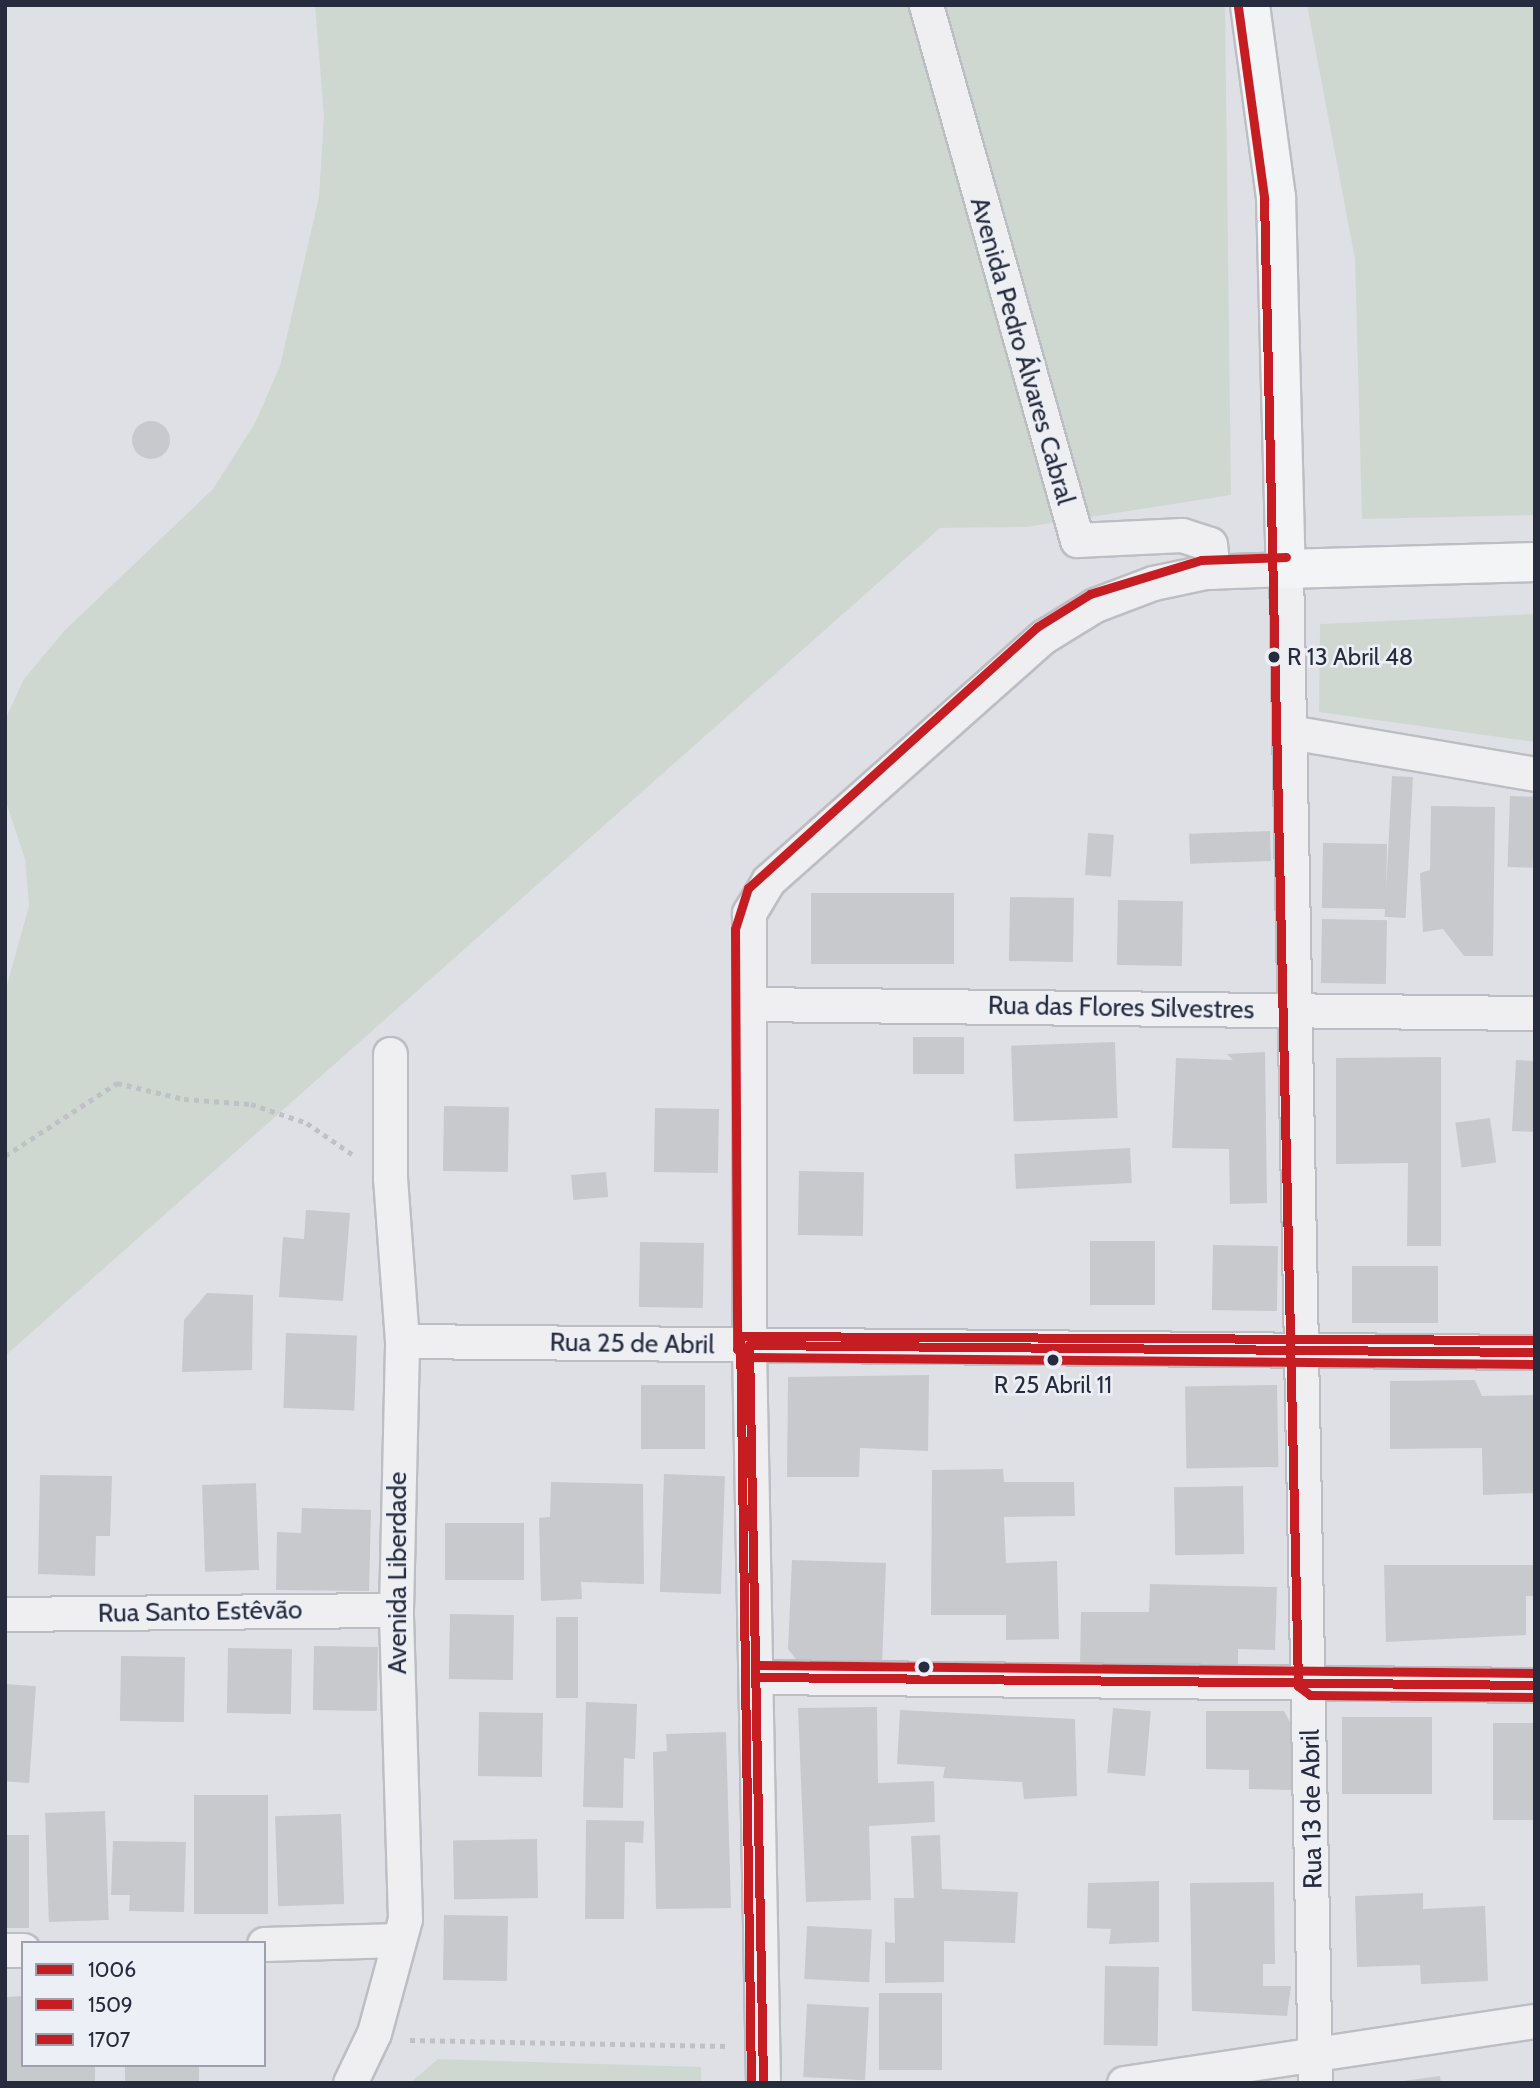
<!DOCTYPE html>
<meta charset="utf-8">
<style>
body{margin:0}
#map{position:relative;width:1540px;height:2088px;overflow:hidden;background:#dfe0e5;font-family:Cabin,sans-serif}
div>[style]{position:absolute}
.green>*{inset:0;background:#ced8d0}
.building>*{inset:0;background:#c7c9cd;transform-origin:0 0}
.round{border-radius:50%}
.path>*{height:4.5px;margin-top:-2.25px;transform-origin:0;background:repeating-linear-gradient(90deg,#c0c1c6 0 5px,transparent 0 10px)}
.roads{filter:drop-shadow(2px 0 #bdbec3) drop-shadow(-2px 0 #bdbec3) drop-shadow(0 2px #bdbec3) drop-shadow(0 -2px #bdbec3)}
.street>*{height:33px;margin:-16.5px;padding:0 16.5px;transform-origin:16.5px;border-radius:16.5px;background:#efeff1}
.secondary>*{height:38px;margin:-19px;padding:0 19px;transform-origin:19px;border-radius:19px;background:#f3f4f5}
.bus-1>*{height:9px;margin:-4.5px;padding:0 4.5px;transform-origin:4.5px;border-radius:4.5px;background:#c61d23}
.bus-2>*{height:9px;margin:-4.5px;padding:0 4.5px;transform-origin:4.5px;border-radius:4.5px;background:#c61d23}
.bus-3>*{height:9px;margin:-4.5px;padding:0 4.5px;transform-origin:4.5px;border-radius:4.5px;background:#c61d23}
.dots>*{width:19px;height:19px;translate:-50% -50%;box-sizing:border-box;border:4px solid #eceff5;border-radius:50%}
span{translate:-50% -50%;white-space:nowrap;text-align:center;line-height:1.15;-webkit-text-stroke:5px #eceff5;paint-order:stroke}
.bus-label{font-size:24px;color:#262b3e}
.left{translate:0 -50%;text-align:left}
.street-label{font-size:26px;color:#262b3e}
.frame{position:absolute;inset:0;border:7px solid #262b3e;pointer-events:none}
.legend{position:absolute;left:21px;top:1941px;width:245px;height:126px;box-sizing:border-box;background:#eceff5;border:2px solid #9da1ac;margin:0;padding:9px 12px;list-style:none;font-size:21px;color:#262b3e}
.legend li{display:flex;align-items:center;gap:14px;height:35px}
.legend b{width:35px;border:2px solid #9da1ac}
</style>
<div id="map">
<div class="green">
<i style="clip-path:polygon(315px 5px,1225px 5px,1231px 495px,1026px 527px,940px 528px,5px 1356px,5px 992px,29px 906px,25px 859px,5px 799px,5px 720px,24px 679px,65px 630px,213px 489px,255px 423px,280px 366px,319px 197px,324px 117px)"></i>
<i style="clip-path:polygon(1307px 5px,1535px 5px,1535px 515px,1362px 519px,1355px 259px)"></i>
<i style="clip-path:polygon(1535px 614px,1535px 742px,1319px 712px,1320px 624px)"></i>
<i style="clip-path:polygon(438px 2059px,701px 2067px,701px 2083px,410px 2083px)"></i>
</div>
<div class="building">
<i class="round" style="left:132px;top:421px;width:38px;height:38px"></i>
<i style="left:1392px;top:776px;width:21px;height:141px;rotate:3deg"></i>
<i style="left:1510px;top:796px;width:25px;height:71px;rotate:2deg"></i>
<i style="clip-path:polygon(1431px 806px,1495px 807px,1493px 956px,1464px 956px,1443px 929px,1423px 932px,1420px 873px,1430px 870px)"></i>
<i style="left:1270px;top:831px;width:30px;height:81px;rotate:88deg"></i>
<i style="left:1088px;top:833px;width:26px;height:42px;rotate:4deg"></i>
<i style="left:1323px;top:843px;width:64px;height:65px;rotate:1deg"></i>
<i style="left:954px;top:893px;width:71px;height:143px;rotate:90deg"></i>
<i style="left:1010px;top:897px;width:64px;height:64px;rotate:1deg"></i>
<i style="left:1118px;top:900px;width:65px;height:65px;rotate:1deg"></i>
<i style="left:1322px;top:919px;width:65px;height:64px;rotate:1deg"></i>
<i style="left:913px;top:1037px;width:51px;height:37px"></i>
<i style="left:1115px;top:1042px;width:76px;height:104px;rotate:88deg"></i>
<i style="clip-path:polygon(1265px 1052px,1267px 1203px,1230px 1204px,1229px 1149px,1172px 1148px,1176px 1058px,1233px 1060px,1227px 1054px)"></i>
<i style="clip-path:polygon(1441px 1057px,1441px 1246px,1407px 1246px,1408px 1163px,1336px 1164px,1336px 1058px)"></i>
<i style="clip-path:polygon(1516px 1060px,1535px 1061px,1535px 1132px,1512px 1131px)"></i>
<i style="left:444px;top:1106px;width:65px;height:65px;rotate:1deg"></i>
<i style="left:655px;top:1108px;width:64px;height:64px;rotate:1deg"></i>
<i style="left:1490px;top:1118px;width:45px;height:35px;rotate:82deg"></i>
<i style="left:1130px;top:1148px;width:35px;height:116px;rotate:87deg"></i>
<i style="left:799px;top:1171px;width:65px;height:64px;rotate:1deg"></i>
<i style="left:606px;top:1172px;width:25px;height:35px;rotate:85deg"></i>
<i style="clip-path:polygon(306px 1210px,350px 1213px,343px 1301px,279px 1297px,283px 1237px,304px 1239px)"></i>
<i style="left:1090px;top:1241px;width:65px;height:64px"></i>
<i style="left:640px;top:1242px;width:64px;height:65px;rotate:1deg"></i>
<i style="left:1213px;top:1245px;width:65px;height:65px;rotate:1deg"></i>
<i style="left:1438px;top:1266px;width:57px;height:86px;rotate:90deg"></i>
<i style="clip-path:polygon(207px 1293px,253px 1295px,252px 1370px,182px 1372px,184px 1320px)"></i>
<i style="left:286px;top:1333px;width:71px;height:75px;rotate:2deg"></i>
<i style="clip-path:polygon(929px 1375px,928px 1451px,860px 1448px,859px 1477px,787px 1477px,788px 1377px)"></i>
<i style="clip-path:polygon(1475px 1380px,1482px 1396px,1535px 1395px,1535px 1493px,1483px 1495px,1482px 1448px,1390px 1449px,1390px 1381px)"></i>
<i style="left:641px;top:1385px;width:64px;height:64px"></i>
<i style="left:1277px;top:1385px;width:82px;height:92px;rotate:89deg"></i>
<i style="clip-path:polygon(1003px 1469px,1004px 1482px,1074px 1482px,1075px 1516px,1004px 1517px,1006px 1563px,1057px 1561px,1059px 1639px,1006px 1640px,1006px 1615px,931px 1615px,932px 1470px)"></i>
<i style="left:664px;top:1474px;width:61px;height:118px;rotate:2deg"></i>
<i style="clip-path:polygon(40px 1475px,112px 1476px,110px 1536px,96px 1536px,95px 1576px,38px 1574px)"></i>
<i style="clip-path:polygon(551px 1482px,643px 1484px,644px 1584px,581px 1582px,582px 1599px,541px 1601px,539px 1518px,550px 1517px)"></i>
<i style="left:256px;top:1483px;width:87px;height:54px;rotate:88deg"></i>
<i style="left:1243px;top:1486px;width:68px;height:69px;rotate:89deg"></i>
<i style="clip-path:polygon(302px 1508px,371px 1510px,369px 1591px,276px 1590px,277px 1532px,301px 1533px)"></i>
<i style="left:445px;top:1523px;width:79px;height:57px"></i>
<i style="clip-path:polygon(792px 1560px,886px 1563px,882px 1665px,799px 1663px,788px 1649px)"></i>
<i style="clip-path:polygon(1384px 1565px,1535px 1565px,1535px 1596px,1526px 1596px,1526px 1635px,1386px 1642px)"></i>
<i style="clip-path:polygon(1150px 1584px,1277px 1587px,1275px 1650px,1238px 1649px,1238px 1668px,1080px 1665px,1081px 1612px,1149px 1612px)"></i>
<i style="left:450px;top:1614px;width:64px;height:65px;rotate:1deg"></i>
<i style="left:556px;top:1617px;width:22px;height:81px"></i>
<i style="left:314px;top:1646px;width:64px;height:64px;rotate:1deg"></i>
<i style="left:228px;top:1648px;width:64px;height:65px;rotate:1deg"></i>
<i style="left:121px;top:1656px;width:64px;height:65px;rotate:1deg"></i>
<i style="left:5px;top:1684px;width:31px;height:97px;rotate:4deg"></i>
<i style="clip-path:polygon(586px 1702px,637px 1704px,635px 1759px,624px 1758px,623px 1808px,583px 1807px)"></i>
<i style="clip-path:polygon(877px 1707px,878px 1783px,934px 1781px,935px 1822px,869px 1826px,871px 1900px,806px 1902px,798px 1708px)"></i>
<i style="left:1113px;top:1708px;width:38px;height:65px;rotate:5deg"></i>
<i style="clip-path:polygon(900px 1710px,1075px 1719px,1077px 1796px,1024px 1799px,1022px 1782px,943px 1778px,945px 1767px,897px 1764px)"></i>
<i style="clip-path:polygon(1206px 1711px,1284px 1711px,1291px 1724px,1291px 1790px,1249px 1789px,1249px 1770px,1206px 1769px)"></i>
<i style="left:479px;top:1712px;width:64px;height:64px;rotate:1deg"></i>
<i style="left:1342px;top:1717px;width:90px;height:77px"></i>
<i style="left:1535px;top:1723px;width:97px;height:42px;rotate:90deg"></i>
<i style="clip-path:polygon(726px 1732px,731px 1908px,656px 1909px,653px 1752px,667px 1751px,666px 1734px)"></i>
<i style="left:268px;top:1795px;width:119px;height:74px;rotate:90deg"></i>
<i style="left:105px;top:1811px;width:109px;height:60px;rotate:88deg"></i>
<i style="left:341px;top:1814px;width:90px;height:66px;rotate:88deg"></i>
<i style="clip-path:polygon(586px 1820px,644px 1821px,643px 1843px,625px 1842px,624px 1919px,585px 1919px)"></i>
<i style="left:29px;top:1835px;width:93px;height:24px;rotate:90deg"></i>
<i style="clip-path:polygon(940px 1835px,942px 1889px,1018px 1892px,1015px 1943px,944px 1941px,944px 1982px,885px 1983px,885px 1942px,895px 1943px,894px 1898px,914px 1898px,911px 1836px)"></i>
<i style="left:537px;top:1839px;width:59px;height:84px;rotate:89deg"></i>
<i style="clip-path:polygon(113px 1841px,186px 1842px,184px 1912px,129px 1911px,130px 1895px,111px 1895px)"></i>
<i style="clip-path:polygon(1159px 1881px,1159px 1942px,1109px 1944px,1111px 1929px,1087px 1928px,1088px 1883px)"></i>
<i style="clip-path:polygon(1274px 1882px,1275px 1964px,1263px 1964px,1263px 1986px,1291px 1986px,1287px 2016px,1192px 2011px,1190px 1883px)"></i>
<i style="clip-path:polygon(1423px 1893px,1423px 1909px,1485px 1906px,1488px 1981px,1421px 1984px,1420px 1965px,1357px 1967px,1355px 1896px)"></i>
<i style="left:444px;top:1915px;width:64px;height:65px;rotate:1deg"></i>
<i style="left:807px;top:1926px;width:65px;height:53px;rotate:3deg"></i>
<i style="left:1105px;top:1966px;width:54px;height:79px;rotate:1deg"></i>
<i style="left:879px;top:1993px;width:63px;height:77px"></i>
<i style="clip-path:polygon(23px 1996px,23px 2065px,95px 2065px,95px 2083px,5px 2083px,5px 1997px)"></i>
<i style="left:807px;top:2004px;width:62px;height:73px;rotate:3deg"></i>
<i style="left:125px;top:2065px;width:74px;height:18px"></i>
<i style="clip-path:polygon(1440px 2076px,1441px 2083px,1404px 2083px,1403px 2081px)"></i>
</div>
<div class="path">
<i style="left:5px;top:1156px;width:134px;rotate:-33.1deg"></i>
<i style="left:117px;top:1083px;width:69px;rotate:13.4deg"></i>
<i style="left:184px;top:1099px;width:67px;rotate:4.3deg"></i>
<i style="left:251px;top:1104px;width:59px;rotate:18.7deg"></i>
<i style="left:307px;top:1123px;width:55px;rotate:34.6deg"></i>
<i style="left:410px;top:2040px;width:317px;rotate:1.1deg"></i>
</div>
<div class="roads">
<div class="street">
<i style="left:926px;top:5px;width:556px;rotate:74.24deg"></i>
<i style="left:1077px;top:540px;width:105px;rotate:-2.7deg"></i>
<i style="left:1182px;top:535px;width:29px;rotate:18deg"></i>
<i style="left:1210px;top:544px;width:28px;rotate:84deg"></i>
<i style="left:1290px;top:732px;width:249px;rotate:9.7deg"></i>
<i style="left:749px;top:1004px;width:786px;rotate:0.66deg"></i>
<i style="left:402px;top:1341px;width:1133px;rotate:0.56deg"></i>
<i style="left:5px;top:1614px;width:391px;rotate:-0.6deg"></i>
<i style="left:760px;top:1677px;width:775px;rotate:0.59deg"></i>
<i style="left:264px;top:1944px;width:134px;rotate:-1.7deg"></i>
<i style="left:5px;top:1950px;width:18px"></i>
<i style="left:350px;top:2083px;width:55px;rotate:-64.4deg"></i>
<i style="left:374px;top:2033px;width:118px;rotate:-74.8deg"></i>
<i style="left:405px;top:1919px;width:309px;rotate:-91.7deg"></i>
<i style="left:396px;top:1610px;width:269px;rotate:-88.7deg"></i>
<i style="left:402px;top:1341px;width:163px;rotate:-94.2deg"></i>
<i style="left:390px;top:1178px;width:124px;rotate:-90deg"></i>
<i style="left:763px;top:2083px;width:738px;rotate:-91.09deg"></i>
<i style="left:749px;top:1345px;width:432px;rotate:-90deg"></i>
<i style="left:749px;top:913px;width:37px;rotate:-59deg"></i>
<i style="left:768px;top:881px;width:368px;rotate:-41.6deg"></i>
<i style="left:1043px;top:637px;width:61px;rotate:-31.6deg"></i>
<i style="left:1095px;top:605px;width:62px;rotate:-20.8deg"></i>
<i style="left:1153px;top:583px;width:53px;rotate:-11.9deg"></i>
<i style="left:1205px;top:572px;width:81px;rotate:-2.1deg"></i>
<i style="left:1286px;top:569px;width:1514px;rotate:88.9deg"></i>
<i style="left:1124px;top:2083px;width:416px;rotate:-8.6deg"></i>
</div>
<div class="secondary">
<i style="left:1250px;top:5px;width:194px;rotate:82.3deg"></i>
<i style="left:1276px;top:197px;width:372px;rotate:88.5deg"></i>
<i style="left:1286px;top:569px;width:249px;rotate:-1.6deg"></i>
</div>
</div>
<div class="bus-1">
<i style="left:749px;top:1345px;width:786px;rotate:0.51deg"></i>
<i style="left:749px;top:1345px;width:738px;rotate:88.91deg"></i>
<i style="left:760px;top:1677px;width:775px;rotate:0.59deg"></i>
</div>
<div class="bus-2">
<i style="left:1238px;top:7px;width:193px;rotate:82.2deg"></i>
<i style="left:1264px;top:198px;width:1488px;rotate:88.69deg"></i>
<i style="left:1298px;top:1686px;width:15px;rotate:37deg"></i>
<i style="left:1310px;top:1695px;width:225px;rotate:0.5deg"></i>
<i style="left:1286px;top:557px;width:85px;rotate:178deg"></i>
<i style="left:1201px;top:560px;width:116px;rotate:163deg"></i>
<i style="left:1090px;top:594px;width:62px;rotate:148.1deg"></i>
<i style="left:1037px;top:627px;width:389px;rotate:137.9deg"></i>
<i style="left:748px;top:888px;width:43px;rotate:107.6deg"></i>
<i style="left:735px;top:929px;width:420px;rotate:89.7deg"></i>
<i style="left:737px;top:1349px;width:14px;rotate:34deg"></i>
<i style="left:749px;top:1357px;width:786px;rotate:0.51deg"></i>
</div>
<div class="bus-3">
<i style="left:760px;top:1665px;width:775px;rotate:0.59deg"></i>
<i style="left:751px;top:2083px;width:747px;rotate:-90.84deg"></i>
<i style="left:740px;top:1336px;width:795px;rotate:0.29deg"></i>
</div>
<div class="dots">
<i style="left:1274px;top:657px;background:#262b3e"></i>
<i style="left:1053px;top:1360px;background:#262b3e"></i>
<i style="left:924px;top:1667px;background:#262b3e"></i>
</div>
<div class="bus-label">
<span class="left" style="left:1287px;top:657px">R 13 Abril 48</span>
<span style="left:1053px;top:1385px">R 25 Abril 11</span>
</div>
<div class="street-label">
<span style="left:1022px;top:351px;rotate:74deg">Avenida Pedro Álvares Cabral</span>
<span style="left:1121px;top:1008px;rotate:1deg">Rua das Flores Silvestres</span>
<span style="left:632px;top:1344px;rotate:1deg">Rua 25 de Abril</span>
<span style="left:398px;top:1573px;rotate:-90deg">Avenida Liberdade</span>
<span style="left:200px;top:1612px;rotate:-1deg">Rua Santo Estêvão</span>
<span style="left:1312px;top:1809px;rotate:-91deg">Rua 13 de Abril</span>
</div>
<div class="frame"></div>
<ul class="legend">
<li><b style="height:9px;background:#c61d23"></b>1006</li>
<li><b style="height:9px;background:#c61d23"></b>1509</li>
<li><b style="height:9px;background:#c61d23"></b>1707</li>
</ul>
</div>
